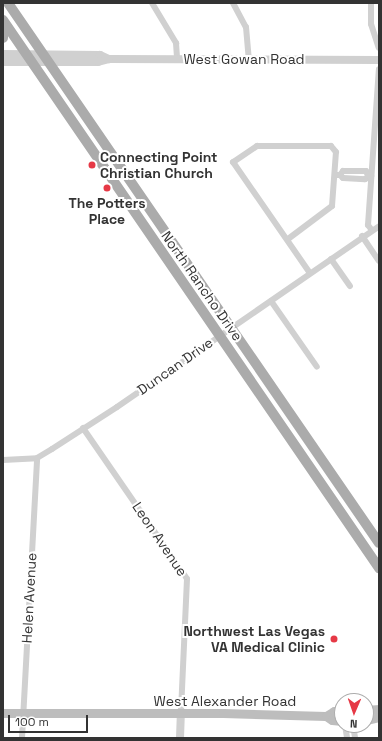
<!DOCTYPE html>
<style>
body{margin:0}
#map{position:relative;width:382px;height:741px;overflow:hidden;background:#fff;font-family:"Space Grotesk",sans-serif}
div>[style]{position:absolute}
.minor>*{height:6px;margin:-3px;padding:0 3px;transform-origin:3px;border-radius:3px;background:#d0d0d0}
.tertiary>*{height:8px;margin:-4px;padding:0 4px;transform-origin:4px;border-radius:4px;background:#d0d0d0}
.secondary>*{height:9px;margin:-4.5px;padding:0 4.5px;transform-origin:4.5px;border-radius:4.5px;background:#bdbdbd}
.primary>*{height:10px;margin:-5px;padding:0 5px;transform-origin:5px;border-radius:5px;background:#ababab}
.dots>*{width:11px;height:11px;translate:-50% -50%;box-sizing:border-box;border:2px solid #fff;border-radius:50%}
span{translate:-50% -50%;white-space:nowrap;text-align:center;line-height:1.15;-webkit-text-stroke:4px #fff;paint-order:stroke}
.street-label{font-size:14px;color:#333}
.poi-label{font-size:14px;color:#333;font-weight:700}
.left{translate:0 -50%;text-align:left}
.right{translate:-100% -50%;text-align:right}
.frame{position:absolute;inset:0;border:4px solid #333;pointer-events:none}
.north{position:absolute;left:334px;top:693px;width:40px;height:40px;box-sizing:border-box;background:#fff;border:1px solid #adadad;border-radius:50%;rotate:182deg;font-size:11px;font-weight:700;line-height:16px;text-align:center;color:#333}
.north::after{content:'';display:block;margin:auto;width:14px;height:18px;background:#e63946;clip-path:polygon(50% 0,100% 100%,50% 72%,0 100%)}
.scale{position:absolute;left:8px;top:715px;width:80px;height:18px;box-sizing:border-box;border:2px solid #333;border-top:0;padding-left:5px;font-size:12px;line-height:14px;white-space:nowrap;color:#333;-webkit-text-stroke:3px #fff;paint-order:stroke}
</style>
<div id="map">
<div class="minor">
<i style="left:152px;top:3px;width:47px;rotate:59deg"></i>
<i style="left:176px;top:43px;width:16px;rotate:86deg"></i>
<i style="left:233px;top:3px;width:27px;rotate:62deg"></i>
<i style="left:246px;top:27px;width:32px;rotate:85deg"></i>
<i style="left:371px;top:3px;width:21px;rotate:90deg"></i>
<i style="left:371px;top:24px;width:25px;rotate:72deg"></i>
<i style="left:335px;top:175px;width:5px"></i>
<i style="left:340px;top:175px;width:4px;rotate:45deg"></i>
<i style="left:343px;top:178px;width:22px;rotate:3deg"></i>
<i style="left:365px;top:179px;width:7px;rotate:-27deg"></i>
<i style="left:340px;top:175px;width:5px;rotate:-53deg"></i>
<i style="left:343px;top:171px;width:23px"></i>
<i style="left:366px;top:171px;width:5px;rotate:68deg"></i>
<i style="left:371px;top:229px;width:5px;rotate:-127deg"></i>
<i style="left:368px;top:225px;width:156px;rotate:-86deg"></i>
<i style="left:362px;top:236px;width:30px;rotate:56deg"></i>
<i style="left:288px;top:239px;width:55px;rotate:-36.9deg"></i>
<i style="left:332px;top:206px;width:54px;rotate:-85.8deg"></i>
<i style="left:336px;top:152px;width:8px;rotate:-130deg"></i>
<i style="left:331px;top:146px;width:74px;rotate:180deg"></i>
<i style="left:257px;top:146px;width:29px;rotate:146deg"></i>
<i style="left:233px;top:162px;width:135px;rotate:55.3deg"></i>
<i style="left:331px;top:259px;width:33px;rotate:55deg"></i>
<i style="left:271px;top:301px;width:80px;rotate:55.1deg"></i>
<i style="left:83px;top:428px;width:183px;rotate:55.4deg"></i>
<i style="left:187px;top:579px;width:133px;rotate:92.6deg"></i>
<i style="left:3px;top:460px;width:34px;rotate:-3deg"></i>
<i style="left:37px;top:458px;width:17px;rotate:-31deg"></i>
<i style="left:52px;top:449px;width:77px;rotate:-32.9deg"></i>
<i style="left:117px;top:407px;width:318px;rotate:-34.6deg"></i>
<i style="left:345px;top:725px;width:13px;rotate:81deg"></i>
<i style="left:353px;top:725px;width:13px;rotate:81deg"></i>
<i style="left:22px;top:738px;width:280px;rotate:-86.9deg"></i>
</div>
<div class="tertiary">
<i style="left:3px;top:54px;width:97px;rotate:0.6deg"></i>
<i style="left:100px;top:55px;width:10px;rotate:24deg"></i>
<i style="left:109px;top:59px;width:270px;rotate:0.2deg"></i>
<i style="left:3px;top:62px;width:95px"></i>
<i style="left:98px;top:62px;width:11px;rotate:-15deg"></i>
<i style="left:180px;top:738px;width:26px;rotate:-88deg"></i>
</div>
<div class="secondary">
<i style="left:366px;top:710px;width:13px;rotate:-4deg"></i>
<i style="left:3px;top:713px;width:220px"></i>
<i style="left:223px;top:713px;width:103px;rotate:1.7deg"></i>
<i style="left:326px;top:716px;width:9px;rotate:-32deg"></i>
<i style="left:334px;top:711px;width:8px"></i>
<i style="left:326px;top:716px;width:7px;rotate:34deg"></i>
<i style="left:332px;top:720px;width:10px;rotate:6deg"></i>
<i style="left:366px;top:720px;width:13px;rotate:-13deg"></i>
</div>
<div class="primary">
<i style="left:8px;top:3px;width:655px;rotate:55.51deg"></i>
<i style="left:3px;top:20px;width:665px;rotate:55.54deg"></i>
<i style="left:3px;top:27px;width:11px;rotate:90deg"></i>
</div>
<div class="dots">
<i style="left:92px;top:165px;background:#e63946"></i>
<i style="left:107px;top:188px;background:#e63946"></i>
<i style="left:334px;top:639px;background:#e63946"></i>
</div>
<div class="street-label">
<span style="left:244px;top:59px">West Gowan Road</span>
<span style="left:202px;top:286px;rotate:55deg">North Rancho Drive</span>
<span style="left:175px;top:366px;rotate:-35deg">Duncan Drive</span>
<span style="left:160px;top:539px;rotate:56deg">Leon Avenue</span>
<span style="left:29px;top:598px;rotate:-87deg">Helen Avenue</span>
<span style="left:225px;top:701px">West Alexander Road</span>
</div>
<div class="poi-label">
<span class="left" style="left:100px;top:165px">Connecting Point<br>Christian Church</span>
<span style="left:107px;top:211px">The Potters<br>Place</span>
<span class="right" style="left:325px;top:639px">Northwest Las Vegas<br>VA Medical Clinic</span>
</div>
<div class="frame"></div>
<div class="north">N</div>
<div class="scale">100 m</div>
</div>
